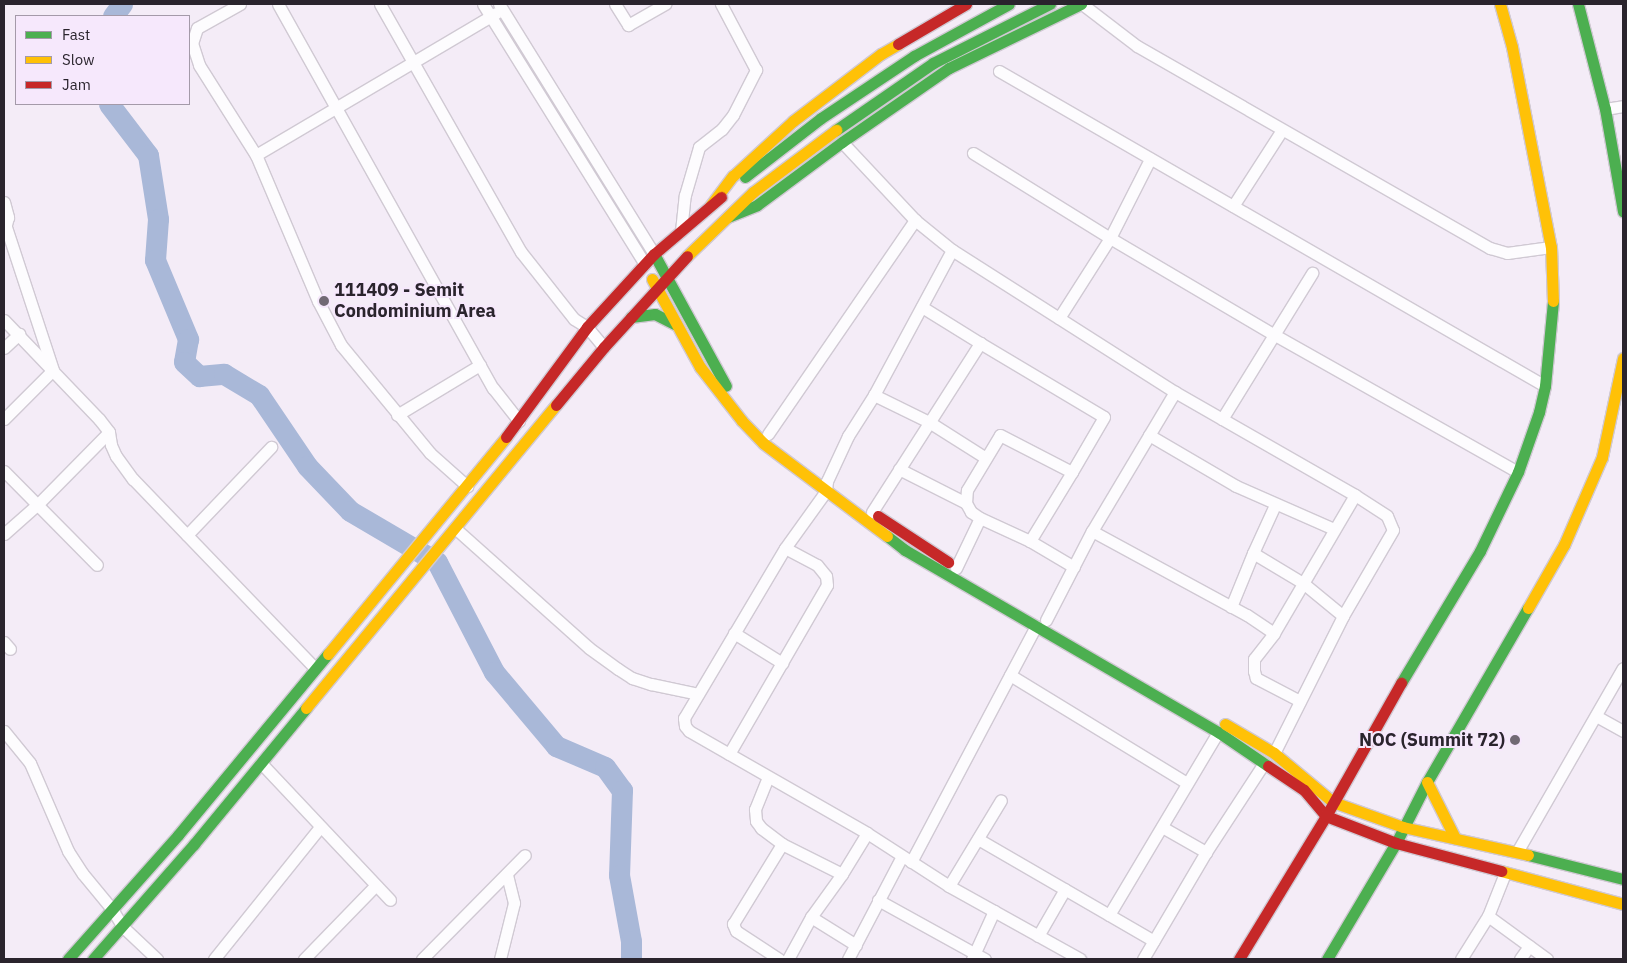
<!DOCTYPE html>
<style>
body{margin:0}
#map{position:relative;width:1627px;height:963px;overflow:hidden;background:#f4ecf7;font-family:"IBM Plex Sans",sans-serif}
div>[style]{position:absolute}
.river>*{height:21px;margin:-10.5px;padding:0 10.5px;transform-origin:10.5px;border-radius:10.5px;background:#a9b8d8}
.roads{filter:drop-shadow(1px 0 #d0c9d3) drop-shadow(-1px 0 #d0c9d3) drop-shadow(0 1px #d0c9d3) drop-shadow(0 -1px #d0c9d3)}
.street>*{height:11px;margin:-5.5px;padding:0 5.5px;transform-origin:5.5px;border-radius:5.5px;background:#fdfcfe}
.fast>*{height:11px;margin:-5.5px;padding:0 5.5px;transform-origin:5.5px;border-radius:5.5px;background:#4caf50}
.slow>*{height:11px;margin:-5.5px;padding:0 5.5px;transform-origin:5.5px;border-radius:5.5px;background:#ffc107}
.jam>*{height:11px;margin:-5.5px;padding:0 5.5px;transform-origin:5.5px;border-radius:5.5px;background:#c62828}
.dots>*{width:14px;height:14px;translate:-50% -50%;box-sizing:border-box;border:2px solid #f6e8fc;border-radius:50%}
span{translate:-50% -50%;white-space:nowrap;text-align:center;line-height:1.15;-webkit-text-stroke:4px #f6e8fc;paint-order:stroke}
.poi-label{font-size:18px;color:#2a242d;font-weight:700}
.left{translate:0 -50%;text-align:left}
.right{translate:-100% -50%;text-align:right}
.frame{position:absolute;inset:0;border:5px solid #2a242d;pointer-events:none}
.legend{position:absolute;left:15px;top:15px;width:175px;height:90px;box-sizing:border-box;background:#f6e8fc;border:1px solid #a49aa9;margin:0;padding:6px 9px;list-style:none;font-size:15px;color:#2a242d}
.legend li{display:flex;align-items:center;gap:10px;height:25px}
.legend b{width:25px;border:1px solid #a49aa9}
</style>
<div id="map">
<div class="river">
<i style="left:113px;top:16px;width:15px;rotate:-53deg"></i>
<i style="left:109px;top:104px;width:64px;rotate:52.6deg"></i>
<i style="left:148px;top:155px;width:65px;rotate:81.1deg"></i>
<i style="left:158px;top:219px;width:41px;rotate:94.2deg"></i>
<i style="left:155px;top:260px;width:86px;rotate:67.3deg"></i>
<i style="left:188px;top:339px;width:23px;rotate:100deg"></i>
<i style="left:184px;top:362px;width:21px;rotate:43deg"></i>
<i style="left:199px;top:376px;width:25px;rotate:-5deg"></i>
<i style="left:224px;top:374px;width:41px;rotate:31deg"></i>
<i style="left:259px;top:395px;width:86px;rotate:55.9deg"></i>
<i style="left:307px;top:466px;width:62px;rotate:46.3deg"></i>
<i style="left:350px;top:511px;width:101px;rotate:30.4deg"></i>
<i style="left:437px;top:562px;width:124px;rotate:62.6deg"></i>
<i style="left:494px;top:672px;width:97px;rotate:50deg"></i>
<i style="left:556px;top:746px;width:53px;rotate:23.2deg"></i>
<i style="left:605px;top:767px;width:29px;rotate:54deg"></i>
<i style="left:622px;top:790px;width:85px;rotate:92deg"></i>
<i style="left:619px;top:875px;width:67px;rotate:79.7deg"></i>
<i style="left:631px;top:941px;width:18px;rotate:90deg"></i>
</div>
<div class="roads">
<div class="street">
<i style="left:240px;top:4px;width:49px;rotate:150.8deg"></i>
<i style="left:197px;top:28px;width:16px;rotate:108deg"></i>
<i style="left:192px;top:43px;width:23px;rotate:72deg"></i>
<i style="left:199px;top:65px;width:107px;rotate:57.7deg"></i>
<i style="left:256px;top:155px;width:159px;rotate:67deg"></i>
<i style="left:318px;top:301px;width:50px;rotate:62.4deg"></i>
<i style="left:341px;top:345px;width:140px;rotate:50.5deg"></i>
<i style="left:430px;top:453px;width:50px;rotate:41.7deg"></i>
<i style="left:278px;top:4px;width:440px;rotate:60.8deg"></i>
<i style="left:493px;top:388px;width:42px;rotate:51.8deg"></i>
<i style="left:380px;top:4px;width:285px;rotate:60.4deg"></i>
<i style="left:521px;top:252px;width:85px;rotate:51.7deg"></i>
<i style="left:574px;top:319px;width:15px;rotate:32deg"></i>
<i style="left:587px;top:327px;width:26px;rotate:50deg"></i>
<i style="left:483px;top:4px;width:306px;rotate:58.1deg"></i>
<i style="left:499px;top:4px;width:294px;rotate:58.2deg"></i>
<i style="left:615px;top:4px;width:25px;rotate:58deg"></i>
<i style="left:628px;top:25px;width:43px;rotate:-29.6deg"></i>
<i style="left:1082px;top:4px;width:69px;rotate:37.4deg"></i>
<i style="left:1137px;top:46px;width:407px;rotate:29.8deg"></i>
<i style="left:1490px;top:248px;width:18px;rotate:16deg"></i>
<i style="left:1507px;top:253px;width:44px;rotate:-7.8deg"></i>
<i style="left:999px;top:71px;width:630px;rotate:29.98deg"></i>
<i style="left:1605px;top:109px;width:18px;rotate:-9deg"></i>
<i style="left:842px;top:142px;width:107px;rotate:46.9deg"></i>
<i style="left:915px;top:220px;width:48px;rotate:39deg"></i>
<i style="left:952px;top:250px;width:264px;rotate:32.5deg"></i>
<i style="left:1175px;top:392px;width:207px;rotate:29.8deg"></i>
<i style="left:1355px;top:495px;width:38px;rotate:33deg"></i>
<i style="left:1387px;top:516px;width:15px;rotate:67deg"></i>
<i style="left:1393px;top:530px;width:99px;rotate:120.2deg"></i>
<i style="left:1343px;top:616px;width:153px;rotate:116.7deg"></i>
<i style="left:973px;top:153px;width:161px;rotate:31.8deg"></i>
<i style="left:1110px;top:238px;width:189px;rotate:30.5deg"></i>
<i style="left:1273px;top:334px;width:281px;rotate:29.4deg"></i>
<i style="left:256px;top:155px;width:279px;rotate:-30.6deg"></i>
<i style="left:4px;top:202px;width:16px;rotate:75deg"></i>
<i style="left:8px;top:217px;width:16px;rotate:105deg"></i>
<i style="left:1233px;top:206px;width:90px;rotate:-57.2deg"></i>
<i style="left:681px;top:231px;width:36px;rotate:-84deg"></i>
<i style="left:685px;top:195px;width:50px;rotate:-73.7deg"></i>
<i style="left:699px;top:147px;width:29px;rotate:-38deg"></i>
<i style="left:722px;top:129px;width:18px;rotate:-52deg"></i>
<i style="left:733px;top:115px;width:51px;rotate:-62.9deg"></i>
<i style="left:756px;top:70px;width:75px;rotate:-117.9deg"></i>
<i style="left:952px;top:250px;width:165px;rotate:118.3deg"></i>
<i style="left:874px;top:395px;width:49px;rotate:122.4deg"></i>
<i style="left:848px;top:436px;width:50px;rotate:115deg"></i>
<i style="left:827px;top:481px;width:10px;rotate:96deg"></i>
<i style="left:826px;top:491px;width:70px;rotate:125.7deg"></i>
<i style="left:785px;top:548px;width:198px;rotate:120.7deg"></i>
<i style="left:684px;top:718px;width:8px;rotate:83deg"></i>
<i style="left:685px;top:726px;width:6px;rotate:51deg"></i>
<i style="left:689px;top:731px;width:205px;rotate:29.8deg"></i>
<i style="left:867px;top:833px;width:98px;rotate:32.9deg"></i>
<i style="left:949px;top:886px;width:150px;rotate:29.1deg"></i>
<i style="left:922px;top:307px;width:68px;rotate:31.8deg"></i>
<i style="left:1059px;top:318px;width:95px;rotate:-57.5deg"></i>
<i style="left:1110px;top:238px;width:89px;rotate:-63.1deg"></i>
<i style="left:4px;top:320px;width:137px;rotate:46.2deg"></i>
<i style="left:99px;top:419px;width:16px;rotate:52deg"></i>
<i style="left:109px;top:432px;width:13px;rotate:81deg"></i>
<i style="left:111px;top:445px;width:12px;rotate:66deg"></i>
<i style="left:116px;top:456px;width:29px;rotate:54deg"></i>
<i style="left:133px;top:479px;width:262px;rotate:46.1deg"></i>
<i style="left:4px;top:348px;width:21px;rotate:-43deg"></i>
<i style="left:874px;top:395px;width:61px;rotate:26.1deg"></i>
<i style="left:929px;top:422px;width:67px;rotate:32.3deg"></i>
<i style="left:397px;top:415px;width:97px;rotate:-31.1deg"></i>
<i style="left:4px;top:419px;width:69px;rotate:-45deg"></i>
<i style="left:53px;top:370px;width:151px;rotate:-108.2deg"></i>
<i style="left:1222px;top:419px;width:172px;rotate:-58.3deg"></i>
<i style="left:768px;top:434px;width:260px;rotate:-55.5deg"></i>
<i style="left:1149px;top:435px;width:101px;rotate:30.4deg"></i>
<i style="left:1236px;top:486px;width:107px;rotate:23.7deg"></i>
<i style="left:899px;top:469px;width:75px;rotate:26.9deg"></i>
<i style="left:4px;top:471px;width:132px;rotate:45.3deg"></i>
<i style="left:872px;top:512px;width:201px;rotate:-57.4deg"></i>
<i style="left:980px;top:343px;width:144px;rotate:30.8deg"></i>
<i style="left:1104px;top:417px;width:64px;rotate:120.2deg"></i>
<i style="left:456px;top:529px;width:178px;rotate:41.8deg"></i>
<i style="left:589px;top:648px;width:36px;rotate:36deg"></i>
<i style="left:618px;top:669px;width:17px;rotate:33deg"></i>
<i style="left:632px;top:678px;width:20px;rotate:18deg"></i>
<i style="left:651px;top:684px;width:48px;rotate:12deg"></i>
<i style="left:1092px;top:531px;width:176px;rotate:28.5deg"></i>
<i style="left:1247px;top:615px;width:32px;rotate:34deg"></i>
<i style="left:4px;top:534px;width:45px;rotate:-41.4deg"></i>
<i style="left:38px;top:504px;width:101px;rotate:-45.4deg"></i>
<i style="left:187px;top:535px;width:122px;rotate:-46.3deg"></i>
<i style="left:1030px;top:541px;width:51px;rotate:30.6deg"></i>
<i style="left:1253px;top:553px;width:53px;rotate:-65.4deg"></i>
<i style="left:956px;top:568px;width:55px;rotate:-64.4deg"></i>
<i style="left:980px;top:518px;width:11px;rotate:-146deg"></i>
<i style="left:971px;top:512px;width:10px;rotate:-119deg"></i>
<i style="left:966px;top:503px;width:13px;rotate:-86deg"></i>
<i style="left:967px;top:490px;width:64px;rotate:-59deg"></i>
<i style="left:1000px;top:435px;width:81px;rotate:27.2deg"></i>
<i style="left:1072px;top:472px;width:81px;rotate:121.3deg"></i>
<i style="left:1030px;top:541px;width:55px;rotate:-155.3deg"></i>
<i style="left:1231px;top:607px;width:58px;rotate:-67.8deg"></i>
<i style="left:1253px;top:553px;width:58px;rotate:31deg"></i>
<i style="left:1303px;top:583px;width:52px;rotate:39.5deg"></i>
<i style="left:1046px;top:620px;width:100px;rotate:-62.7deg"></i>
<i style="left:1092px;top:531px;width:162px;rotate:-59.2deg"></i>
<i style="left:734px;top:633px;width:57px;rotate:32deg"></i>
<i style="left:4px;top:642px;width:9px;rotate:49deg"></i>
<i style="left:1010px;top:675px;width:207px;rotate:31.4deg"></i>
<i style="left:1300px;top:701px;width:50px;rotate:-152.4deg"></i>
<i style="left:1256px;top:678px;width:7px;rotate:-106deg"></i>
<i style="left:1254px;top:671px;width:12px;rotate:-90deg"></i>
<i style="left:1254px;top:659px;width:33px;rotate:-52deg"></i>
<i style="left:1274px;top:633px;width:160px;rotate:-59.6deg"></i>
<i style="left:1596px;top:716px;width:31px;rotate:29deg"></i>
<i style="left:4px;top:731px;width:41px;rotate:50.9deg"></i>
<i style="left:30px;top:763px;width:96px;rotate:66.6deg"></i>
<i style="left:68px;top:851px;width:27px;rotate:57deg"></i>
<i style="left:83px;top:874px;width:45px;rotate:50.4deg"></i>
<i style="left:112px;top:909px;width:21px;rotate:59deg"></i>
<i style="left:123px;top:927px;width:47px;rotate:43.3deg"></i>
<i style="left:729px;top:754px;width:195px;rotate:-59.9deg"></i>
<i style="left:827px;top:585px;width:9px;rotate:-96deg"></i>
<i style="left:826px;top:576px;width:14px;rotate:-129deg"></i>
<i style="left:817px;top:565px;width:36px;rotate:-152deg"></i>
<i style="left:261px;top:763px;width:188px;rotate:46.7deg"></i>
<i style="left:768px;top:777px;width:35px;rotate:112deg"></i>
<i style="left:755px;top:809px;width:12px;rotate:85deg"></i>
<i style="left:756px;top:821px;width:9px;rotate:54deg"></i>
<i style="left:761px;top:828px;width:26px;rotate:37deg"></i>
<i style="left:782px;top:844px;width:67px;rotate:26.6deg"></i>
<i style="left:1162px;top:827px;width:51px;rotate:29.6deg"></i>
<i style="left:978px;top:839px;width:203px;rotate:30.1deg"></i>
<i style="left:1517px;top:852px;width:212px;rotate:-60.1deg"></i>
<i style="left:911px;top:862px;width:267px;rotate:-62.1deg"></i>
<i style="left:949px;top:886px;width:100px;rotate:-58.8deg"></i>
<i style="left:878px;top:900px;width:122px;rotate:28.9deg"></i>
<i style="left:1109px;top:915px;width:213px;rotate:-59.2deg"></i>
<i style="left:1488px;top:916px;width:73px;rotate:36.1deg"></i>
<i style="left:811px;top:917px;width:53px;rotate:31.9deg"></i>
<i style="left:1038px;top:936px;width:54px;rotate:-60.1deg"></i>
<i style="left:214px;top:959px;width:169px;rotate:-51.2deg"></i>
<i style="left:304px;top:959px;width:102px;rotate:-45.8deg"></i>
<i style="left:422px;top:959px;width:146px;rotate:-45.3deg"></i>
<i style="left:500px;top:959px;width:58px;rotate:-76deg"></i>
<i style="left:514px;top:903px;width:30px;rotate:-104deg"></i>
<i style="left:779px;top:959px;width:51px;rotate:-146.9deg"></i>
<i style="left:736px;top:931px;width:8px;rotate:-113deg"></i>
<i style="left:733px;top:924px;width:94px;rotate:-58.5deg"></i>
<i style="left:788px;top:959px;width:48px;rotate:-61.3deg"></i>
<i style="left:811px;top:917px;width:53px;rotate:-54.2deg"></i>
<i style="left:842px;top:874px;width:48px;rotate:-58.6deg"></i>
<i style="left:848px;top:959px;width:116px;rotate:-62.3deg"></i>
<i style="left:972px;top:959px;width:53px;rotate:-65.4deg"></i>
<i style="left:1143px;top:959px;width:124px;rotate:-59.5deg"></i>
<i style="left:1206px;top:852px;width:106px;rotate:-56.9deg"></i>
<i style="left:1461px;top:959px;width:51px;rotate:-57.9deg"></i>
<i style="left:1488px;top:916px;width:46px;rotate:-68.4deg"></i>
<i style="left:1520px;top:959px;width:16px;rotate:-55deg"></i>
</div>
<div class="fast">
<i style="left:1578px;top:4px;width:108px;rotate:75.6deg"></i>
<i style="left:1605px;top:109px;width:104px;rotate:80deg"></i>
<i style="left:836px;top:130px;width:118px;rotate:-34.6deg"></i>
<i style="left:933px;top:63px;width:131px;rotate:-26.8deg"></i>
<i style="left:745px;top:177px;width:96px;rotate:-37.8deg"></i>
<i style="left:821px;top:118px;width:112px;rotate:-33.7deg"></i>
<i style="left:914px;top:56px;width:108px;rotate:-28.7deg"></i>
<i style="left:728px;top:217px;width:31px;rotate:-22deg"></i>
<i style="left:757px;top:205px;width:106px;rotate:-36.5deg"></i>
<i style="left:842px;top:142px;width:130px;rotate:-34.7deg"></i>
<i style="left:949px;top:68px;width:147px;rotate:-25.9deg"></i>
<i style="left:654px;top:254px;width:150px;rotate:61.4deg"></i>
<i style="left:631px;top:317px;width:24px;rotate:-7deg"></i>
<i style="left:655px;top:314px;width:22px;rotate:27deg"></i>
<i style="left:887px;top:536px;width:23px;rotate:38deg"></i>
<i style="left:905px;top:550px;width:362px;rotate:30.2deg"></i>
<i style="left:1218px;top:732px;width:60px;rotate:34.2deg"></i>
<i style="left:1401px;top:683px;width:154px;rotate:-59.1deg"></i>
<i style="left:1480px;top:551px;width:88px;rotate:-64.3deg"></i>
<i style="left:1518px;top:472px;width:64px;rotate:-70.7deg"></i>
<i style="left:1539px;top:412px;width:27px;rotate:-77deg"></i>
<i style="left:1545px;top:386px;width:85px;rotate:-84.6deg"></i>
<i style="left:1528px;top:855px;width:98px;rotate:14.2deg"></i>
<i style="left:68px;top:959px;width:166px;rotate:-48.4deg"></i>
<i style="left:178px;top:835px;width:235px;rotate:-50.4deg"></i>
<i style="left:93px;top:959px;width:153px;rotate:-48.7deg"></i>
<i style="left:194px;top:844px;width:176px;rotate:-50.5deg"></i>
<i style="left:1327px;top:959px;width:135px;rotate:-59.3deg"></i>
<i style="left:1396px;top:843px;width:68px;rotate:-63.1deg"></i>
<i style="left:1427px;top:782px;width:201px;rotate:-59.9deg"></i>
</div>
<div class="slow">
<i style="left:1500px;top:4px;width:45px;rotate:74.4deg"></i>
<i style="left:1512px;top:47px;width:204px;rotate:79deg"></i>
<i style="left:1551px;top:247px;width:54px;rotate:87.9deg"></i>
<i style="left:710px;top:206px;width:38px;rotate:-53deg"></i>
<i style="left:733px;top:176px;width:81px;rotate:-42.5deg"></i>
<i style="left:793px;top:121px;width:111px;rotate:-37.3deg"></i>
<i style="left:881px;top:54px;width:20px;rotate:-30deg"></i>
<i style="left:687px;top:256px;width:92px;rotate:-44.1deg"></i>
<i style="left:753px;top:192px;width:104px;rotate:-36.8deg"></i>
<i style="left:652px;top:279px;width:100px;rotate:61.4deg"></i>
<i style="left:700px;top:367px;width:68px;rotate:52.1deg"></i>
<i style="left:742px;top:421px;width:30px;rotate:46deg"></i>
<i style="left:763px;top:443px;width:155px;rotate:36.9deg"></i>
<i style="left:1528px;top:608px;width:73px;rotate:-60.3deg"></i>
<i style="left:1564px;top:545px;width:96px;rotate:-66.6deg"></i>
<i style="left:1602px;top:457px;width:101px;rotate:-78deg"></i>
<i style="left:328px;top:654px;width:281px;rotate:-50.6deg"></i>
<i style="left:306px;top:708px;width:393px;rotate:-50.5deg"></i>
<i style="left:1225px;top:724px;width:57px;rotate:30.6deg"></i>
<i style="left:1274px;top:753px;width:77px;rotate:39.7deg"></i>
<i style="left:1333px;top:802px;width:74px;rotate:19.7deg"></i>
<i style="left:1403px;top:827px;width:128px;rotate:12.6deg"></i>
<i style="left:1427px;top:782px;width:63px;rotate:63.4deg"></i>
<i style="left:1501px;top:871px;width:126px;rotate:15.1deg"></i>
</div>
<div class="jam">
<i style="left:898px;top:44px;width:79px;rotate:-30.5deg"></i>
<i style="left:556px;top:405px;width:75px;rotate:-50.4deg"></i>
<i style="left:604px;top:347px;width:123px;rotate:-47.6deg"></i>
<i style="left:506px;top:437px;width:137px;rotate:-53.6deg"></i>
<i style="left:587px;top:327px;width:99px;rotate:-47.5deg"></i>
<i style="left:654px;top:254px;width:88px;rotate:-40.4deg"></i>
<i style="left:878px;top:516px;width:84px;rotate:33.3deg"></i>
<i style="left:1268px;top:766px;width:43px;rotate:33.7deg"></i>
<i style="left:1304px;top:790px;width:34px;rotate:50deg"></i>
<i style="left:1326px;top:816px;width:75px;rotate:21.1deg"></i>
<i style="left:1396px;top:843px;width:109px;rotate:14.9deg"></i>
<i style="left:1239px;top:959px;width:167px;rotate:-58.7deg"></i>
<i style="left:1326px;top:816px;width:153px;rotate:-60.6deg"></i>
</div>
</div>
<div class="dots">
<i style="left:324px;top:301px;background:#716a74"></i>
<i style="left:1515px;top:740px;background:#716a74"></i>
</div>
<div class="poi-label">
<span class="left" style="left:334px;top:301px">111409 - Semit<br>Condominium Area</span>
<span class="right" style="left:1505px;top:740px">NOC (Summit 72)</span>
</div>
<div class="frame"></div>
<ul class="legend">
<li><b style="height:6px;background:#4caf50"></b>Fast</li>
<li><b style="height:6px;background:#ffc107"></b>Slow</li>
<li><b style="height:6px;background:#c62828"></b>Jam</li>
</ul>
</div>
